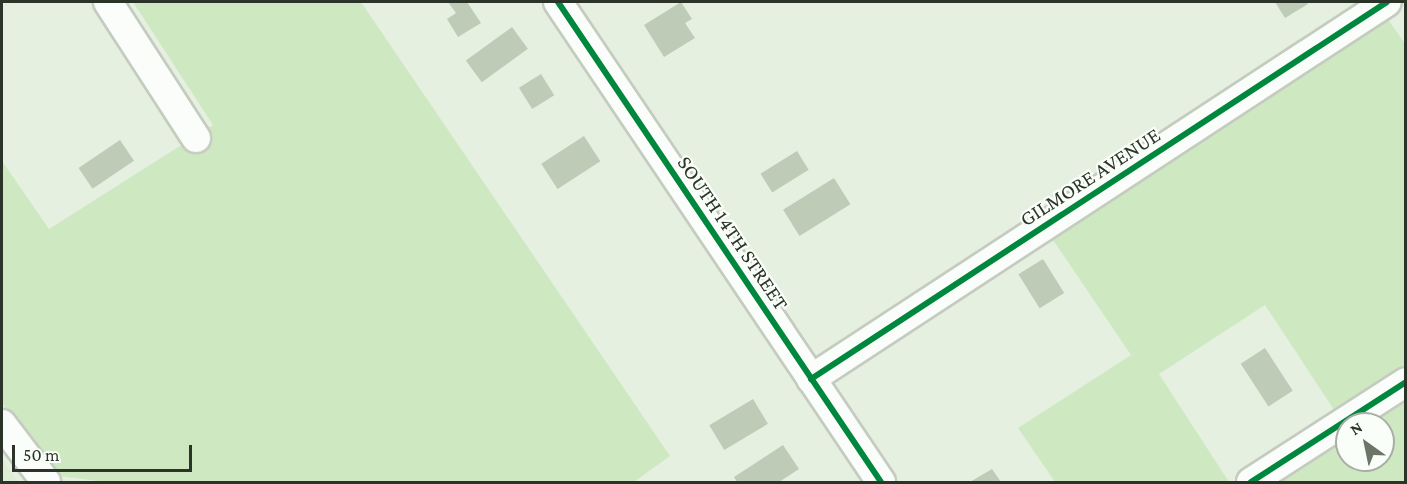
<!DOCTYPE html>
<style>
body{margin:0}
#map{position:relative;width:1407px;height:484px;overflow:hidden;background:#e6f0e1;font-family:"Crimson Pro",serif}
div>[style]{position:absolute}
.built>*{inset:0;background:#ddeed4}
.green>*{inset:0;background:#cee9c2}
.building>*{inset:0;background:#bdcbb7;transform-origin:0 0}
.roads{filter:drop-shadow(2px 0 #c4ccc0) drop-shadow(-2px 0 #c4ccc0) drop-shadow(0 2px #c4ccc0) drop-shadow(0 -2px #c4ccc0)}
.minor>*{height:28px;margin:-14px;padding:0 14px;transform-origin:14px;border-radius:14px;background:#fbfdfa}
.cycleway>*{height:6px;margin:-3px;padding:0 3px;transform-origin:3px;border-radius:3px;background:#00873e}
span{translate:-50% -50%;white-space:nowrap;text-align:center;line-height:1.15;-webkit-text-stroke:4.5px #fafef8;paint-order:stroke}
.street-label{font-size:21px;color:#2c3329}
.frame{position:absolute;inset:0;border:3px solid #2c3329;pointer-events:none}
.north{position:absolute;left:1335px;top:412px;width:60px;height:60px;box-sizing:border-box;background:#fafef8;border:2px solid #a8ada5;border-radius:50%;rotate:327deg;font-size:16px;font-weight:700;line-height:24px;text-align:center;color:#2c3329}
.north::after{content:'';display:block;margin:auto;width:21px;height:27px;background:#6d7569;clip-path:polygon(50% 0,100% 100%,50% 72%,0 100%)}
.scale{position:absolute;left:12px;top:445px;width:180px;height:27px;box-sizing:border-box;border:3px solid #2c3329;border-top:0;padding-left:8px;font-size:18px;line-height:21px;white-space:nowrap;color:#2c3329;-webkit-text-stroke:4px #fafef8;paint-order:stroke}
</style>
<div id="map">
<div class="built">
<i style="clip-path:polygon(2px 459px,18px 482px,2px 482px)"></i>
</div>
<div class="green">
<i style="clip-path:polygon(133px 2px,361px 2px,670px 456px,634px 482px,106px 482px,58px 476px,2px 403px,2px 161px,49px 229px,213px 125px)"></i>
<i style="clip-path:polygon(evenodd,1387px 18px,1406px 45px,1405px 482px,1278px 482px,1346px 436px,1336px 413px,1265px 305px,1159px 374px,1229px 482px,1055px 482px,1018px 428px,1131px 355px,1053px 240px,1387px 18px,1347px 424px,1383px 424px,1383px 460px,1347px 460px,1347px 424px)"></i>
</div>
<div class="building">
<i style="clip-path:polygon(448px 2px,467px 2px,481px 23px,458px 37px,447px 19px,456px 13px)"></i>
<i style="clip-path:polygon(681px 2px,692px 19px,685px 23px,695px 38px,664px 57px,644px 25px)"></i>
<i style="clip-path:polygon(1275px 2px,1306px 2px,1308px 4px,1285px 18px)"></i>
<i style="left:512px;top:27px;width:27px;height:57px;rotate:54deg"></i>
<i style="left:541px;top:74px;width:25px;height:26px;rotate:58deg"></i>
<i style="left:584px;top:136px;width:30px;height:51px;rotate:57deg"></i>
<i style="left:120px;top:140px;width:25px;height:50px;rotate:56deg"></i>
<i style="left:797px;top:151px;width:22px;height:43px;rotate:58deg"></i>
<i style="left:834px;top:178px;width:31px;height:60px;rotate:58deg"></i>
<i style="left:1043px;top:259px;width:40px;height:29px;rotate:58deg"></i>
<i style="left:1265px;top:348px;width:51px;height:29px;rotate:57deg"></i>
<i style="left:753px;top:399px;width:29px;height:51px;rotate:59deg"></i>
<i style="clip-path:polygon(783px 445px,799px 469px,779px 482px,737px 482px,734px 477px)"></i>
<i style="clip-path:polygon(992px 469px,1001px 482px,970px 482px)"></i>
</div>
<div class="roads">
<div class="minor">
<i style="left:108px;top:2px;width:162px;rotate:57.1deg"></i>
<i style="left:558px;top:2px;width:579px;rotate:56.06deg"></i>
<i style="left:811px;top:379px;width:688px;rotate:-33.21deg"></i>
<i style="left:2px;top:424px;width:73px;rotate:52.8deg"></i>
<i style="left:1251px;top:482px;width:184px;rotate:-32.8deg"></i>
</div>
</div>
<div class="cycleway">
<i style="left:558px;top:2px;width:579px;rotate:56.06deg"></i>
<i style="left:811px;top:379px;width:688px;rotate:-33.21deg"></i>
<i style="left:1251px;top:482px;width:184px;rotate:-32.8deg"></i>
</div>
<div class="street-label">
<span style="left:1090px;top:177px;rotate:-33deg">GILMORE AVENUE</span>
<span style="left:733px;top:233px;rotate:56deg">SOUTH 14TH STREET</span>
</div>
<div class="frame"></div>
<div class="north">N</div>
<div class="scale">50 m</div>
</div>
